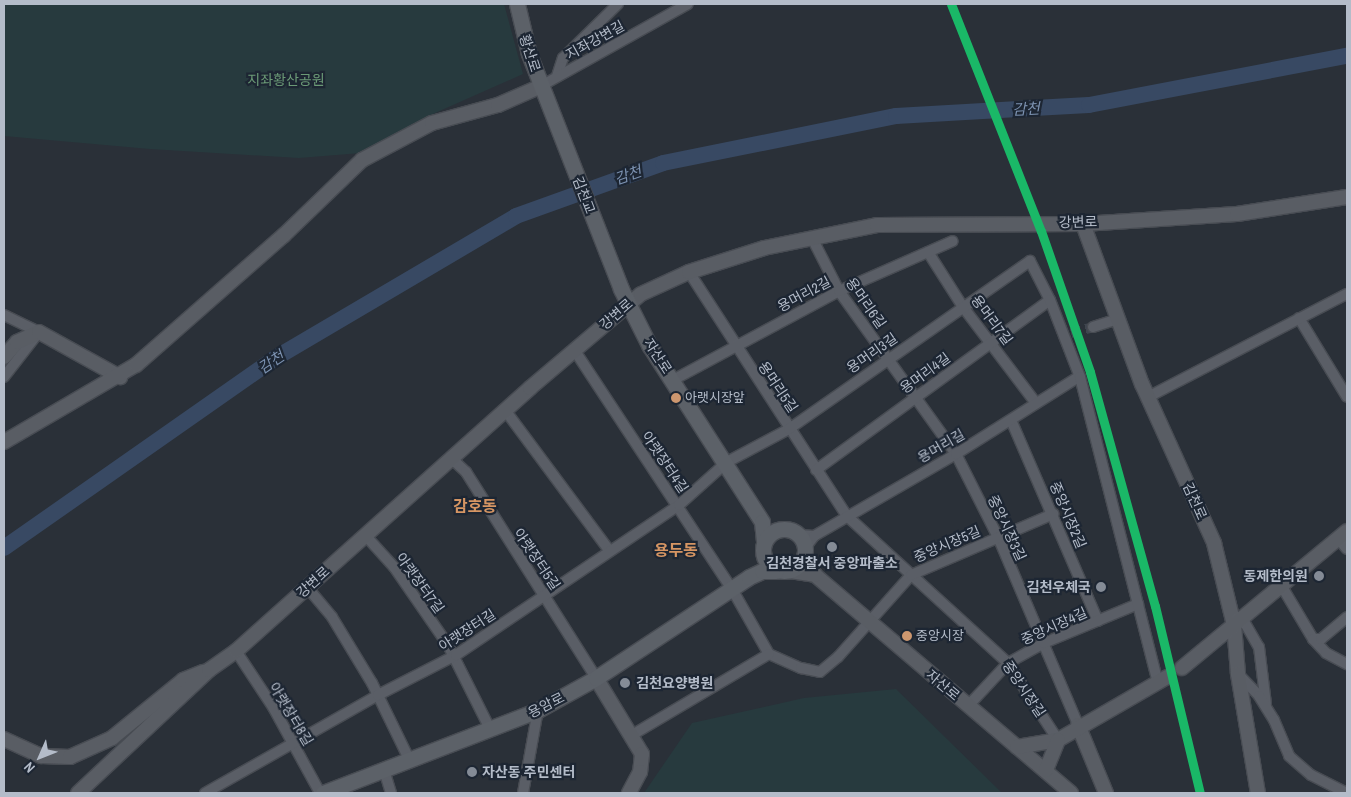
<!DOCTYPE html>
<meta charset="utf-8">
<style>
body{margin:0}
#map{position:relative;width:1351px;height:797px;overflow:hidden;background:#2a3038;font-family:"Archivo Narrow","Noto Sans KR",sans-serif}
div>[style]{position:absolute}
.green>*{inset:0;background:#273a3e}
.river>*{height:16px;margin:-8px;padding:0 8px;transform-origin:8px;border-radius:8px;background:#384963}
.street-tunnel>*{height:10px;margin-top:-5px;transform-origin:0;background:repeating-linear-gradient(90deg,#3f454e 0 10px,transparent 0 15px)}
.roads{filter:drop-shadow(1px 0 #484c53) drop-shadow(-1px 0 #484c53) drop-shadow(0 1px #484c53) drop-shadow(0 -1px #484c53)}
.street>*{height:10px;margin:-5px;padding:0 5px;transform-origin:5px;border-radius:5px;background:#5a5e66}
.secondary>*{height:14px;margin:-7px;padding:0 7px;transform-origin:7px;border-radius:7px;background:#595d64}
.primary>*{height:15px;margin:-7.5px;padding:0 7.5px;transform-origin:7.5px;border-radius:7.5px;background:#5c6168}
.primary>.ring{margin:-7.5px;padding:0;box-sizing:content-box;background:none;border:15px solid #5c6168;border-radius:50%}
.rail-1>*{height:9px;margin:-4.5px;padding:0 4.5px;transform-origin:4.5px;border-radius:4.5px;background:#1ab867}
.dots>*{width:14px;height:14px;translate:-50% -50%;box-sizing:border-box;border:2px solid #1d2633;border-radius:50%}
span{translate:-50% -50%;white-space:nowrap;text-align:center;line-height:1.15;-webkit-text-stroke:4.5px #1d2633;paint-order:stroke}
.bus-label{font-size:13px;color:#b4bcc9}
.left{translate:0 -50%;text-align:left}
.street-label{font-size:14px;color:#b4bcc9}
.park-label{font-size:14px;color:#6b9a76}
.poi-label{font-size:14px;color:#b4bcc9;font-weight:700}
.right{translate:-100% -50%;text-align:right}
.water-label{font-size:15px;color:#7c92b1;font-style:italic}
.quarter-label{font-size:16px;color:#d59563;font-weight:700}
.frame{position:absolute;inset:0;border:5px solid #b4bcc9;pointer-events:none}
.north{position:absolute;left:15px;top:732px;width:50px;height:50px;-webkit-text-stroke:4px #1d2633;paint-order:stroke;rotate:226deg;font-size:14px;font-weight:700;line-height:20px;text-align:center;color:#b4bcc9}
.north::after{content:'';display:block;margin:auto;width:18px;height:22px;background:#b4bcc9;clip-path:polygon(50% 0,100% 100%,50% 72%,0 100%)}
</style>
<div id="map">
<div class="green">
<i style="clip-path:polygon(4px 4px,504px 4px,523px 74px,435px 113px,361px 153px,299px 158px,150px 149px,4px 136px)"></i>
<i style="clip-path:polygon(896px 689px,1002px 793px,644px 793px,692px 723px,804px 698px)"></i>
</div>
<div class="river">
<i style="left:4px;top:548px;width:333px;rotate:-35deg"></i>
<i style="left:277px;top:357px;width:277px;rotate:-30.5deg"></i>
<i style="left:516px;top:216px;width:156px;rotate:-19.8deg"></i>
<i style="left:663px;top:163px;width:238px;rotate:-11.4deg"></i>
<i style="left:896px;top:116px;width:193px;rotate:-3.3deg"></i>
<i style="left:1089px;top:105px;width:263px;rotate:-10.8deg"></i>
</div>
<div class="street-tunnel">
<i style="left:1071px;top:333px;width:23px;rotate:-15deg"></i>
</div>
<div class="roads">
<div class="street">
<i style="left:557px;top:76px;width:19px;rotate:-72deg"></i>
<i style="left:563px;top:58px;width:77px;rotate:-44.5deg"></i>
<i style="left:541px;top:86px;width:168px;rotate:-29.2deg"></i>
<i style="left:812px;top:238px;width:59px;rotate:63deg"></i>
<i style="left:839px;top:291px;width:201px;rotate:54.3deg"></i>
<i style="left:956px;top:454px;width:93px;rotate:63.2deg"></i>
<i style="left:998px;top:537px;width:204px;rotate:66.9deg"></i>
<i style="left:928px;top:252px;width:65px;rotate:57.5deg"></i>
<i style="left:963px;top:307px;width:121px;rotate:52.8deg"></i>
<i style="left:689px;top:272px;width:291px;rotate:57.1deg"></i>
<i style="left:847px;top:516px;width:218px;rotate:42.4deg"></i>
<i style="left:1008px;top:663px;width:92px;rotate:57deg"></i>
<i style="left:4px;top:315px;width:39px;rotate:26deg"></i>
<i style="left:39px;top:332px;width:57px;rotate:127.9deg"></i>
<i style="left:1299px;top:318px;width:92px;rotate:58.7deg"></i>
<i style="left:1093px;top:327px;width:26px;rotate:-18deg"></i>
<i style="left:575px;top:351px;width:285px;rotate:56.6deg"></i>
<i style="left:732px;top:589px;width:75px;rotate:60.4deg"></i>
<i style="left:769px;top:654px;width:35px;rotate:24deg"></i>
<i style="left:801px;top:668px;width:19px;rotate:12deg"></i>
<i style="left:820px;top:672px;width:23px;rotate:-40deg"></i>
<i style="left:838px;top:657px;width:110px;rotate:-48.3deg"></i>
<i style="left:911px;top:575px;width:155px;rotate:-23.2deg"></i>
<i style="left:673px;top:380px;width:188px;rotate:-28.2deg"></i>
<i style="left:839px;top:291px;width:124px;rotate:-23.7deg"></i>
<i style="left:1148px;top:397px;width:224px;rotate:-27.4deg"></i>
<i style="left:505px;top:410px;width:174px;rotate:53.4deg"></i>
<i style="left:1011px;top:420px;width:219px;rotate:66.6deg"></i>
<i style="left:451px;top:458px;width:21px;rotate:43deg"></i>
<i style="left:466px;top:472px;width:244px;rotate:57.7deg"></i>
<i style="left:816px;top:470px;width:289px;rotate:-36deg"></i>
<i style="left:365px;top:535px;width:43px;rotate:47.8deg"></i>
<i style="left:394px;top:567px;width:95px;rotate:55.3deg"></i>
<i style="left:448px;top:645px;width:94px;rotate:63.4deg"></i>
<i style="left:799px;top:535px;width:15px;rotate:4deg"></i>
<i style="left:1338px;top:538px;width:14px;rotate:51deg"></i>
<i style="left:805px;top:548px;width:15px;rotate:-53deg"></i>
<i style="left:814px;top:536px;width:164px;rotate:-30deg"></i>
<i style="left:956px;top:454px;width:146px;rotate:-32.2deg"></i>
<i style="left:1281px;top:585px;width:63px;rotate:59.3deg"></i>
<i style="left:1313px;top:639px;width:19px;rotate:47deg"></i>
<i style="left:1326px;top:653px;width:24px;rotate:28deg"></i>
<i style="left:307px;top:587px;width:39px;rotate:50deg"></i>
<i style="left:332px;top:617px;width:77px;rotate:58.8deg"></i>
<i style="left:372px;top:683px;width:87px;rotate:64deg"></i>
<i style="left:1242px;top:618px;width:34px;rotate:60deg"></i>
<i style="left:1259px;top:647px;width:57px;rotate:83deg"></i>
<i style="left:1313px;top:639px;width:8px"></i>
<i style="left:1321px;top:639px;width:34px;rotate:-40deg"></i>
<i style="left:236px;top:651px;width:67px;rotate:56.5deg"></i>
<i style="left:273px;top:707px;width:98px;rotate:61.3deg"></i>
<i style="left:1238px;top:674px;width:30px;rotate:46deg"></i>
<i style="left:1259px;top:696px;width:28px;rotate:58deg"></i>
<i style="left:1274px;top:720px;width:39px;rotate:67deg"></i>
<i style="left:1289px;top:756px;width:29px;rotate:41deg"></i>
<i style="left:1311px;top:775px;width:40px;rotate:26.6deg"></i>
<i style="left:968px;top:706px;width:59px;rotate:-47.1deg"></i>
<i style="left:1008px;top:663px;width:41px;rotate:-29.1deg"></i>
<i style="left:1044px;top:643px;width:102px;rotate:-22.5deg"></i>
<i style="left:632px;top:735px;width:159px;rotate:-30.6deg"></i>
<i style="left:384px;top:770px;width:24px;rotate:73deg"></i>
<i style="left:205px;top:793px;width:199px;rotate:-29.5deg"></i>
<i style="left:378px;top:695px;width:88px;rotate:-27.1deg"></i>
<i style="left:456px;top:655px;width:269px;rotate:-33.9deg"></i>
<i style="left:679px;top:505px;width:64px;rotate:-41.9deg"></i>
<i style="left:727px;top:462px;width:70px;rotate:-28deg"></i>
<i style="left:789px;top:429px;width:294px;rotate:-34.9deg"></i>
<i style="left:1030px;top:261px;width:44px;rotate:62.9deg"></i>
<i style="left:1050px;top:300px;width:83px;rotate:68.7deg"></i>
<i style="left:1080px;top:377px;width:315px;rotate:75.7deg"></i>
<i style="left:523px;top:793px;width:84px;rotate:-79.8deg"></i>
</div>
<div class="secondary">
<i style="left:1083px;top:224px;width:171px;rotate:69.8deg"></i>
<i style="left:1142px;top:384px;width:175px;rotate:65.6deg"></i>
<i style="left:1214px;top:543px;width:84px;rotate:76.3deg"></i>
<i style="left:1234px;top:625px;width:49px;rotate:85.3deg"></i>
<i style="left:1238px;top:674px;width:121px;rotate:80.5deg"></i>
<i style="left:4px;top:357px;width:20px;rotate:-49deg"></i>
<i style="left:17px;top:342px;width:24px;rotate:-24deg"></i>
<i style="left:39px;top:332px;width:93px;rotate:29.1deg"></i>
<i style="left:4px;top:442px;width:153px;rotate:-30.3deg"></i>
<i style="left:136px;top:365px;width:196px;rotate:-41.3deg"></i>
<i style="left:283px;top:236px;width:110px;rotate:-43.9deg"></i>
<i style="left:362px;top:160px;width:79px;rotate:-27.9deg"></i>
<i style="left:432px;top:123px;width:68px;rotate:-15.3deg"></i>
<i style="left:498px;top:105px;width:47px;rotate:-23.8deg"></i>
<i style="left:805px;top:556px;width:21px;rotate:62deg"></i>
<i style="left:815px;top:575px;width:336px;rotate:40.4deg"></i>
<i style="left:790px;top:571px;width:25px;rotate:9deg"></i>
<i style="left:1182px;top:668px;width:214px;rotate:-39.7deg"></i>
<i style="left:596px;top:678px;width:89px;rotate:58.8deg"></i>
<i style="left:642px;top:754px;width:18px;rotate:96deg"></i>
<i style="left:640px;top:772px;width:24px;rotate:118deg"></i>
<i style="left:1078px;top:725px;width:74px;rotate:67.6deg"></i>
<i style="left:4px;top:739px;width:41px;rotate:24.7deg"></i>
<i style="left:41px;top:756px;width:29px;rotate:2deg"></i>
<i style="left:70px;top:757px;width:46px;rotate:-24.3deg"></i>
<i style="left:112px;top:738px;width:92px;rotate:-39.2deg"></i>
<i style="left:183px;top:680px;width:22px;rotate:-22deg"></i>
<i style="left:1017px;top:747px;width:42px;rotate:-9.7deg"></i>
<i style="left:1058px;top:740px;width:126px;rotate:-30deg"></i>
<i style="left:1046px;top:770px;width:32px;rotate:-68deg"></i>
<i style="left:78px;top:793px;width:180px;rotate:-43.2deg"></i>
<i style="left:209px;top:670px;width:33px;rotate:-35deg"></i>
<i style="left:236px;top:651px;width:394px;rotate:-41.8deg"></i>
<i style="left:530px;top:388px;width:145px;rotate:-40.3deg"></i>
<i style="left:641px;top:294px;width:53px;rotate:-24.6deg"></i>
<i style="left:689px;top:272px;width:79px;rotate:-17.7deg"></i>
<i style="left:764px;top:248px;width:115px;rotate:-11.5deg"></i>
<i style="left:877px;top:225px;width:206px;rotate:-0.3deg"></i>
<i style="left:1083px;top:224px;width:154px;rotate:-3.7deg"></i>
<i style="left:1237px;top:214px;width:111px;rotate:-8.8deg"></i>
</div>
<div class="primary">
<i style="left:517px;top:4px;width:51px;rotate:76.5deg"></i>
<i style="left:529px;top:54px;width:252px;rotate:68.6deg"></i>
<i style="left:621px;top:289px;width:63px;rotate:63.4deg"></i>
<i style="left:649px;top:345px;width:210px;rotate:57.4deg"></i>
<i style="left:762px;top:522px;width:19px;rotate:84deg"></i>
<i class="ring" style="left:763px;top:529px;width:27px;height:27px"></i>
<i style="left:323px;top:793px;width:230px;rotate:-21.1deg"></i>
<i style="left:538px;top:710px;width:66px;rotate:-28.9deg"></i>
<i style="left:596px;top:678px;width:183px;rotate:-33.4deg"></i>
<i style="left:749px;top:577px;width:14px;rotate:-25deg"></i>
<i style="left:762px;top:571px;width:14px"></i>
</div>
</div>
<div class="rail-1">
<i style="left:951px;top:4px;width:244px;rotate:68.4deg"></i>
<i style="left:1041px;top:231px;width:149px;rotate:70.8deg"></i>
<i style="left:1090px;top:372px;width:243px;rotate:74.5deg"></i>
<i style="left:1155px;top:606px;width:192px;rotate:76.5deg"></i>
</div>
<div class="dots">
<i style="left:676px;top:398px;background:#cd976f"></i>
<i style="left:832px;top:547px;background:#848b96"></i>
<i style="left:1319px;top:576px;background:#848b96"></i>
<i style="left:1101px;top:587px;background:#848b96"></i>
<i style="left:907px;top:636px;background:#cd976f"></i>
<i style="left:625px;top:683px;background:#848b96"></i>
<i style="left:472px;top:772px;background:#848b96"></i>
</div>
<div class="bus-label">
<span class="left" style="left:685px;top:398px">아랫시장앞</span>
<span class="left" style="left:916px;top:636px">중앙시장</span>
</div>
<div class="street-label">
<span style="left:595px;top:40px;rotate:-29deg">지좌강변길</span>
<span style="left:530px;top:53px;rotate:72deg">황산로</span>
<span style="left:584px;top:195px;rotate:69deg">김천교</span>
<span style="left:1078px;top:222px;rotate:-1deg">강변로</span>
<span style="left:804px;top:294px;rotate:-28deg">용머리2길</span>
<span style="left:866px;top:303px;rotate:55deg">용머리6길</span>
<span style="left:616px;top:314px;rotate:-41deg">강변로</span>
<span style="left:992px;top:320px;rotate:53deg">용머리7길</span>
<span style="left:872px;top:353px;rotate:-35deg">용머리3길</span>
<span style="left:658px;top:356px;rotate:57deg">자산로</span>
<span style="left:925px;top:373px;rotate:-36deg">용머리4길</span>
<span style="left:778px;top:387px;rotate:56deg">용머리5길</span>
<span style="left:941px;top:446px;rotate:-30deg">용머리길</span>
<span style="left:665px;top:462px;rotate:56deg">아랫장터4길</span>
<span style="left:1195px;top:501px;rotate:66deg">김천로</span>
<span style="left:1068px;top:515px;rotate:67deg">중앙시장2길</span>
<span style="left:1007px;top:528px;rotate:65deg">중앙시장3길</span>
<span style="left:947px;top:544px;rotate:-23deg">중앙시장5길</span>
<span style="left:537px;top:559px;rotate:56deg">아랫장터5길</span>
<span style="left:313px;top:582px;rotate:-42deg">강변로</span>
<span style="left:420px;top:583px;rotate:54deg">아랫장터7길</span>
<span style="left:1054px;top:626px;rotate:-24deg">중앙시장4길</span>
<span style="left:467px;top:630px;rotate:-33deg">아랫장터길</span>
<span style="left:943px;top:685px;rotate:40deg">자산로</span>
<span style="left:1024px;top:689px;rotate:56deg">중앙시장길</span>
<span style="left:546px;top:705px;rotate:-27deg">용암로</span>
<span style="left:291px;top:714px;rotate:59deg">아랫장터8길</span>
</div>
<div class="park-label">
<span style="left:286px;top:80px">지좌황산공원</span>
</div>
<div class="poi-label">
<span style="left:832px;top:563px">김천경찰서 중앙파출소</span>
<span class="right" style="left:1308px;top:576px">동제한의원</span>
<span class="right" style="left:1091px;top:587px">김천우체국</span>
<span class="left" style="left:636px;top:683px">김천요양병원</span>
<span class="left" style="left:482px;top:772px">자산동 주민센터</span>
</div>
<div class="water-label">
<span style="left:1026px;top:109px;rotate:-3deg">감천</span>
<span style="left:628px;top:175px;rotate:-20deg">감천</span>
<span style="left:271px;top:362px;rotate:-34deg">감천</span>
</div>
<div class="quarter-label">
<span style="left:475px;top:506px">감호동</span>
<span style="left:676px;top:550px">용두동</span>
</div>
<div class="frame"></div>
<div class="north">N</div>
</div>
